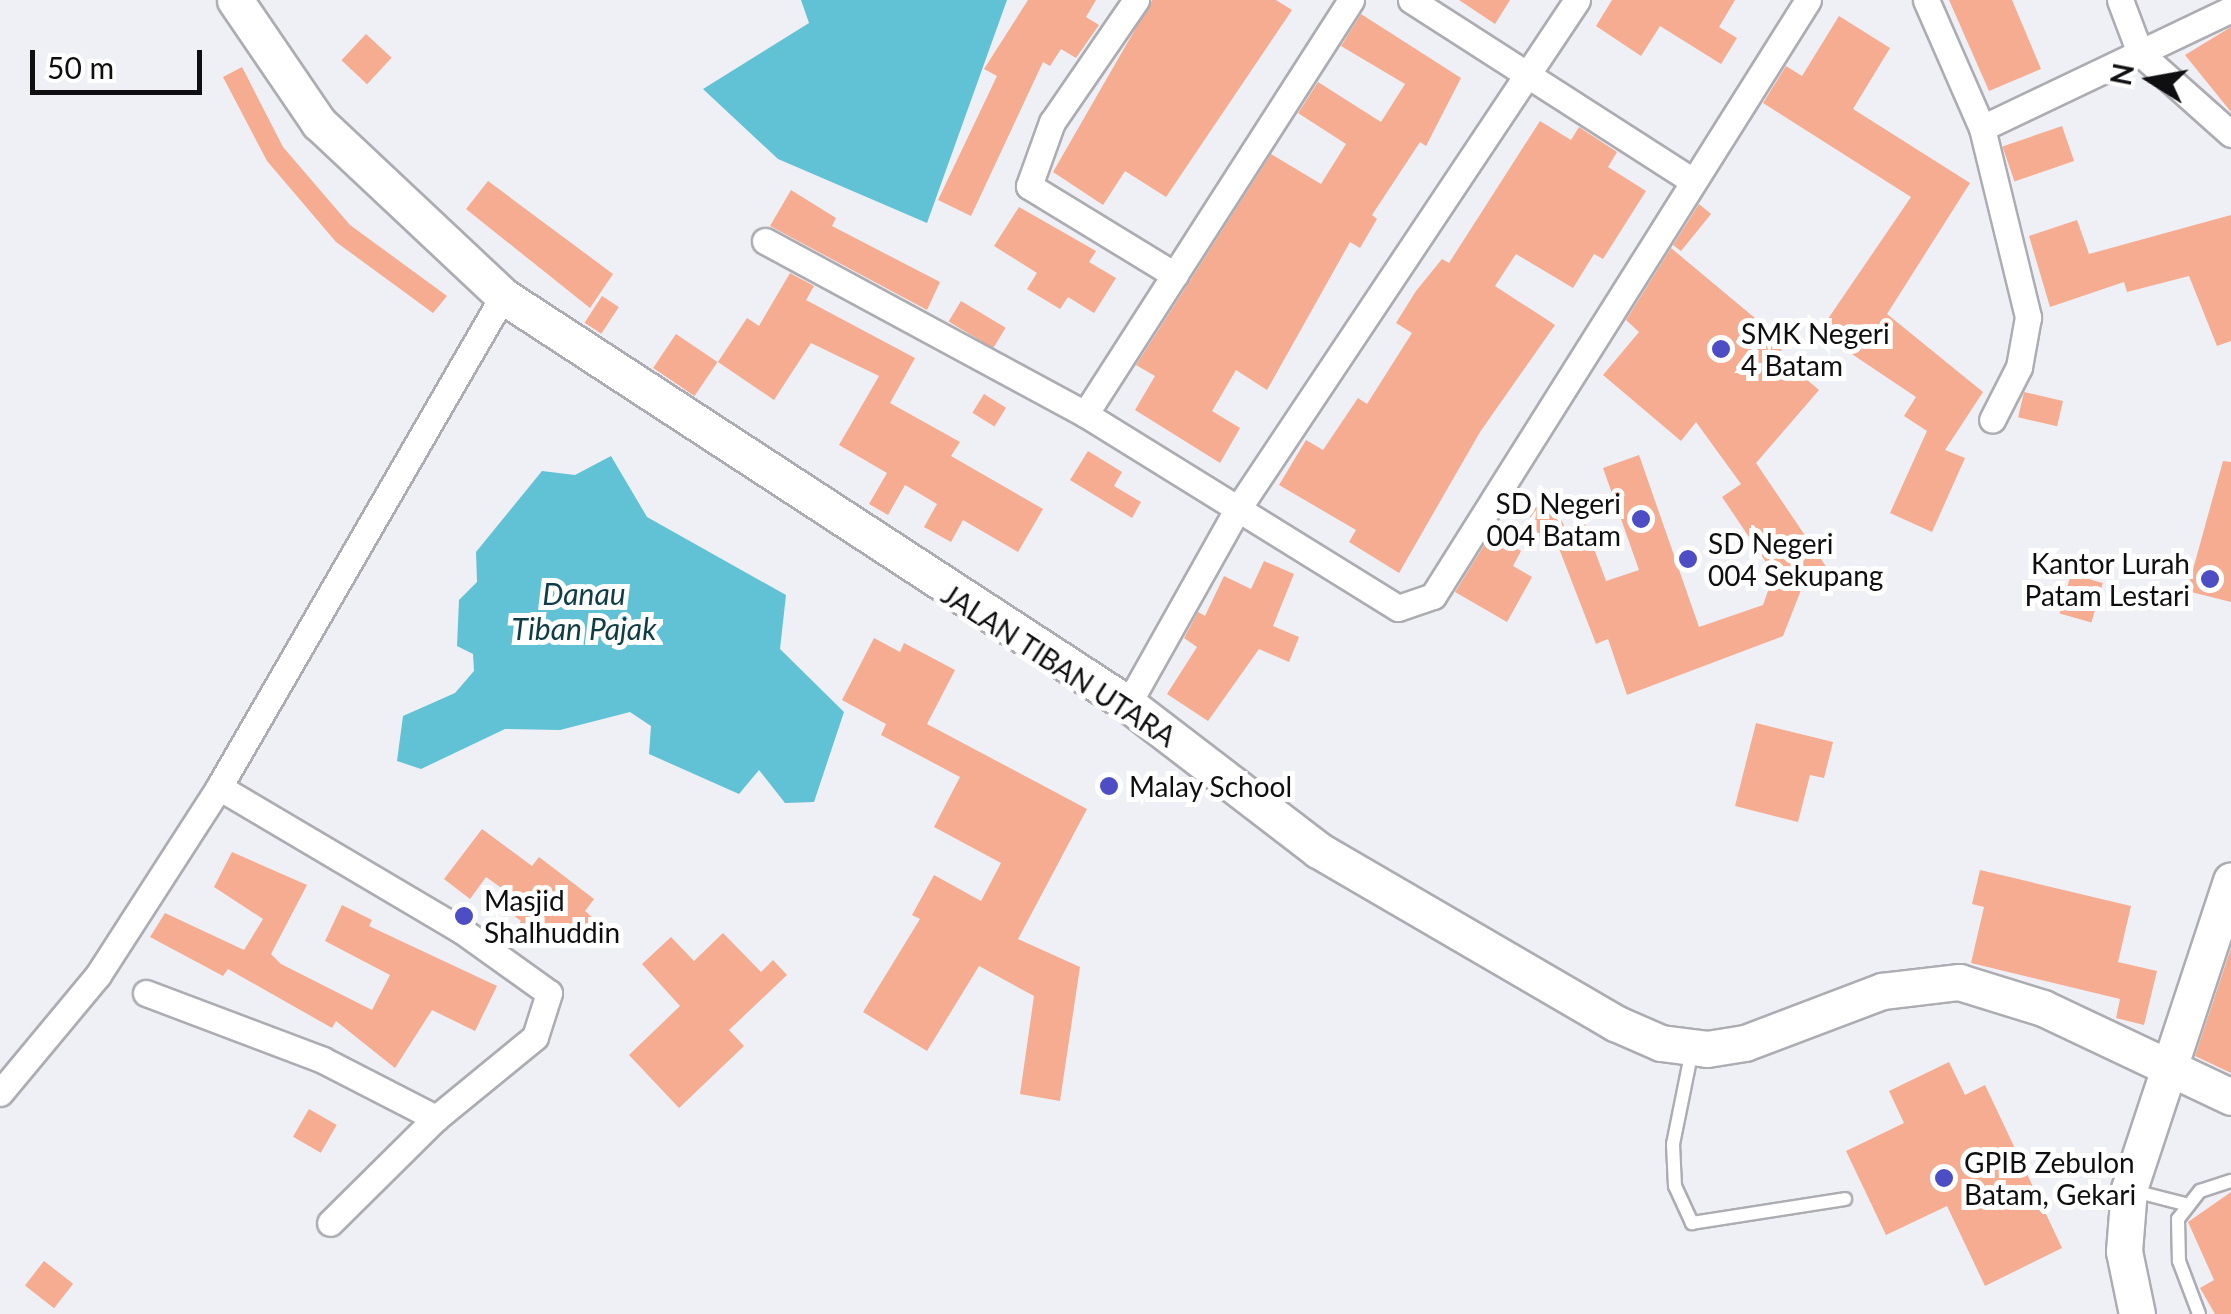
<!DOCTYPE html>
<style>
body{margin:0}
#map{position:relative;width:2231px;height:1314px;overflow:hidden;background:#eff0f6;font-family:Lato,sans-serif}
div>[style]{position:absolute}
.water>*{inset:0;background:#60c2d4}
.building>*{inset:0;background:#f6ac91;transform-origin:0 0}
.roads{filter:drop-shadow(2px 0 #acacb2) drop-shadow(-2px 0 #acacb2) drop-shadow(0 2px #acacb2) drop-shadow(0 -2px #acacb2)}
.lane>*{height:12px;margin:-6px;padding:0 6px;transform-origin:6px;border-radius:6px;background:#fff}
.street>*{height:25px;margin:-12.5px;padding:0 12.5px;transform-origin:12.5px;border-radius:12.5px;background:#fff}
.secondary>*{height:35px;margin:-17.5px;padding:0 17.5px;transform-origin:17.5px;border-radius:17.5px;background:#fff}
.dots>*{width:28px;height:28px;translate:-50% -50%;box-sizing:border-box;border:5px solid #fff;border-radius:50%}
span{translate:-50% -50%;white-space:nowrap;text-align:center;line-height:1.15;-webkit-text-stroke:10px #fff;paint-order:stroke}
.poi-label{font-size:28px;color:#0f0f11}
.left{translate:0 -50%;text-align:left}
.right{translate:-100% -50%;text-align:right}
.street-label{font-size:28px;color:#0f0f11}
.water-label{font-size:30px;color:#0e3d45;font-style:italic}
.north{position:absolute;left:2101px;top:30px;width:100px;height:100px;-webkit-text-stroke:8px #fff;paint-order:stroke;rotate:281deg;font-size:28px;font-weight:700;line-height:40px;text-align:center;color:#0f0f11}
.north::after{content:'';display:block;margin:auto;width:35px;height:45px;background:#0f0f11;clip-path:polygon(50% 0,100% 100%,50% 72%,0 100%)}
.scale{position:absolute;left:30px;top:50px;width:172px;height:45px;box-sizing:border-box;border:5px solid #0f0f11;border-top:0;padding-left:12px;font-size:30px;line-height:35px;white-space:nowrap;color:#0f0f11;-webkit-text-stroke:8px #fff;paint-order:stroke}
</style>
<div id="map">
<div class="water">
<i style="clip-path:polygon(801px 0,1007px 0,927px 223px,778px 159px,703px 89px,809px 23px)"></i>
<i style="clip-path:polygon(611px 456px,647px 517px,786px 595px,780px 649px,844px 712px,814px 802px,785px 803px,759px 770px,739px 794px,649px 754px,651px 726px,630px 712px,560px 730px,505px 729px,421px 769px,397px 761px,403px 716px,455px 693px,474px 671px,473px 654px,457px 646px,459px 600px,477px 582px,476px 552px,542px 471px,575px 475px)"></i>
</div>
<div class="building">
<i style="clip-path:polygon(1028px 0,1096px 0,1086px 17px,1099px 25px,1076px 58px,1061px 49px,1050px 66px,1043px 62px,971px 216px,938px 200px,997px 76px,984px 69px)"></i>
<i style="clip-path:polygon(1152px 0,1276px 0,1292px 10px,1166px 197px,1125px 171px,1103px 205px,1053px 172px)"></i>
<i style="clip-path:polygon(1459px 0,1510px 0,1495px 24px)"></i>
<i style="clip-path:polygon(1612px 0,1735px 0,1719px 27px,1737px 38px,1721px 64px,1660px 26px,1641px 56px,1596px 26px)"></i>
<i style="clip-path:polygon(1949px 0,2012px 0,2041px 69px,1989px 91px)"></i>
<i style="clip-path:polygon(1361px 14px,1461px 78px,1426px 146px,1420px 142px,1372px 215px,1377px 219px,1360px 248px,1350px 242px,1267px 390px,1236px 370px,1212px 411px,1240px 428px,1220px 463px,1135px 410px,1155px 376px,1136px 365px,1271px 154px,1321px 184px,1346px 144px,1298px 113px,1318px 82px,1381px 122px,1405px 84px,1341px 46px)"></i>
<i style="clip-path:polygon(1839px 16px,1890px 48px,1853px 109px,1970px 183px,1887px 314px,1983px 392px,1945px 450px,1965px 458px,1932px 532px,1890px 513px,1927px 431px,1904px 416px,1916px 397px,1819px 332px,1911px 197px,1763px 103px,1786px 66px,1802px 76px)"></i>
<i style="clip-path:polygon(2231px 27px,2231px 112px,2185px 55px)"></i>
<i style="left:366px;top:34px;width:35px;height:36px;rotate:43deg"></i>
<i style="clip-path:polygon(242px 67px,283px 147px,350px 225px,447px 296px,433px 313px,336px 242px,267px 161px,223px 77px)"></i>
<i style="clip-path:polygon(1540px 121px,1571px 140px,1579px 127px,1617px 152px,1608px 167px,1646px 191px,1603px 259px,1594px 254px,1573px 288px,1516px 254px,1495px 286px,1555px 325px,1480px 432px,1399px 573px,1349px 542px,1356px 530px,1279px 485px,1306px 440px,1323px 450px,1358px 398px,1367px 404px,1412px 333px,1396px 323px,1416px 291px,1442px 259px,1449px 263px)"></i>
<i style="left:2062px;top:126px;width:37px;height:63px;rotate:71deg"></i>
<i style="clip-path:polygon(488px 181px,613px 274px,590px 308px,466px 209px)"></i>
<i style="clip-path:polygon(791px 190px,836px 218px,832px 226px,940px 282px,927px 310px,770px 226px)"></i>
<i style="clip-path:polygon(1699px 204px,1711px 214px,1681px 251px,1673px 245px)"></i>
<i style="clip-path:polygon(1019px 207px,1096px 251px,1089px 262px,1116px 278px,1094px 313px,1068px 297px,1060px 309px,1027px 289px,1037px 273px,994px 246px)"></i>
<i style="clip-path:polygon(2231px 215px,2231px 341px,2217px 346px,2189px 276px,2127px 292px,2124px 282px,2050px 307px,2029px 236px,2077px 220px,2089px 254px)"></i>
<i style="clip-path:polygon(1671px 248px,1786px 344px,1777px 355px,1819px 390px,1756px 463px,1827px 568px,1803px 585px,1783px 636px,1627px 695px,1608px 639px,1596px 644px,1553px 533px,1584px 522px,1606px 581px,1639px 570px,1603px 468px,1639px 455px,1699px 627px,1763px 605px,1774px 574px,1722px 497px,1741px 484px,1696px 422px,1681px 441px,1603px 375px,1639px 332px,1626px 320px)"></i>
<i style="clip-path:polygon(790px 273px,814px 286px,806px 300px,915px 358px,890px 403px,960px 442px,951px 456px,1043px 509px,1018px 552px,963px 520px,951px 542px,924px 527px,937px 504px,905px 485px,888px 515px,869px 504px,887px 473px,839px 445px,879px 376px,811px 343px,774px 400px,718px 362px,747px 318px,759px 326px)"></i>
<i style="left:602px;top:296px;width:20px;height:32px;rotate:33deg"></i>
<i style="left:961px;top:301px;width:52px;height:24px;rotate:31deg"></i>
<i style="left:676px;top:334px;width:50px;height:41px;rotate:34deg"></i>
<i style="left:2024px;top:392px;width:40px;height:26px;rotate:13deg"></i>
<i style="left:984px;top:394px;width:26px;height:22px;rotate:32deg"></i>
<i style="clip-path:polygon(1088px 451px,1122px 472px,1114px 486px,1141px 502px,1132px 518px,1070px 480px)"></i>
<i style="clip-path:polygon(2223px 461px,2231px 462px,2231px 602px,2187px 591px)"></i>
<i style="left:1552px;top:500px;width:29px;height:27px;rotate:65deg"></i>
<i style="clip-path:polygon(1491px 534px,1521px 551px,1513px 566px,1532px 577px,1507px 622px,1455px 592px)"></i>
<i style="clip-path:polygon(1264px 561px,1294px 574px,1273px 626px,1299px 637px,1289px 662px,1259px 649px,1208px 721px,1167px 694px,1197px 647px,1184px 638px,1198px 612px,1205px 616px,1224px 576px,1251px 589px)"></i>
<i style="left:2071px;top:574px;width:33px;height:41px;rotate:16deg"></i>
<i style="clip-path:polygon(874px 638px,900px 652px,904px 643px,955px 670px,927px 724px,1087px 809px,1018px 939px,1080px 967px,1060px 1101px,1020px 1094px,1034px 996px,979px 966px,927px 1051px,863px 1012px,920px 919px,912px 915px,934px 875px,981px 901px,1001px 863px,934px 827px,960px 777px,881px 735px,886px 724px,842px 700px)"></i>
<i style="clip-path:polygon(1756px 723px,1833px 742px,1824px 778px,1810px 775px,1798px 822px,1735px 806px)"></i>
<i style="clip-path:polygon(482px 829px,532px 866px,539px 857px,594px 899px,585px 911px,593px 918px,575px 942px,567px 935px,558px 947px,547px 939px,541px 947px,516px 928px,521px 921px,508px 911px,517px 899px,486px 877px,470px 899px,444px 879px)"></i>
<i style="clip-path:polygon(232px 852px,307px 885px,271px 954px,281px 964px,372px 1010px,390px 975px,325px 941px,342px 905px,372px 920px,369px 926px,497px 986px,475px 1031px,432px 1010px,395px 1068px,336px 1021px,332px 1028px,228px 969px,223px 976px,150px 937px,165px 913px,244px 950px,263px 919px,214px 887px)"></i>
<i style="clip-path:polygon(1980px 870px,2131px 906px,2118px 962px,2157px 971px,2144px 1025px,2116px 1018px,2120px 999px,1971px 963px,1984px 907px,1972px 904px)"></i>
<i style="clip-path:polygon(723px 933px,761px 972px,773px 960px,787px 975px,729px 1030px,744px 1046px,679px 1108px,629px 1055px,680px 1006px,642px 964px,671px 937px,694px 961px)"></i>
<i style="clip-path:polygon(2231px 948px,2231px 1073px,2195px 1056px)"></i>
<i style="clip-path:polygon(1949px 1062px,1965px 1095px,1985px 1085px,2062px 1248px,1985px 1286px,1947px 1206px,1886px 1235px,1846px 1151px,1904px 1123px,1889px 1091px)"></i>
<i style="left:309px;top:1109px;width:32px;height:32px;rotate:30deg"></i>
<i style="clip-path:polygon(2231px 1192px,2231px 1314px,2215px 1314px,2200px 1288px,2214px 1280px,2188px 1222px)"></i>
<i style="left:44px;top:1261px;width:37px;height:31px;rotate:38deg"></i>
</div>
<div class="roads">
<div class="lane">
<i style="left:1692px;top:1050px;width:96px;rotate:101.4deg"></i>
<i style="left:1673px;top:1144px;width:42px;rotate:87.3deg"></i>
<i style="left:1675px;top:1186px;width:41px;rotate:65.3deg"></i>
<i style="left:1692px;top:1223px;width:155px;rotate:-8.9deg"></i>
<i style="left:2134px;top:1191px;width:53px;rotate:14.3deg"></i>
<i style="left:2199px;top:1314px;width:57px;rotate:-110.7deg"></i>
<i style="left:2179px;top:1261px;width:42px;rotate:-91.4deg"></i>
<i style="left:2178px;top:1219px;width:36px;rotate:-52deg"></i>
<i style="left:2200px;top:1191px;width:33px;rotate:-18deg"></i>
</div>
<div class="street">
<i style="left:1136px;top:0;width:148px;rotate:124.5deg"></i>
<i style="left:1052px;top:122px;width:68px;rotate:109.8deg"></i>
<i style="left:1029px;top:186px;width:171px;rotate:31.4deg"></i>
<i style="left:1351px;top:0;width:492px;rotate:122.7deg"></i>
<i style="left:1085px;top:414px;width:368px;rotate:31.8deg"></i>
<i style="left:1398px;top:608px;width:37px;rotate:-19deg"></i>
<i style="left:1433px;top:596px;width:704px;rotate:-57.82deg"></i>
<i style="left:1411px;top:0;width:333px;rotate:32.7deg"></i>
<i style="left:1926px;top:0;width:140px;rotate:66.4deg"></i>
<i style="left:1982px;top:128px;width:195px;rotate:76.3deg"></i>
<i style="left:2028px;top:317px;width:51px;rotate:100.2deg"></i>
<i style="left:2019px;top:367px;width:59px;rotate:117deg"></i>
<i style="left:2120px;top:0;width:57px;rotate:69.3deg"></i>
<i style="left:2140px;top:53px;width:122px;rotate:41.7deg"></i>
<i style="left:1982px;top:128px;width:276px;rotate:-25.5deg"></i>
<i style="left:765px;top:241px;width:364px;rotate:28.4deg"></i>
<i style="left:1128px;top:704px;width:223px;rotate:-60.7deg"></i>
<i style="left:1237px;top:510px;width:613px;rotate:-56.31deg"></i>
<i style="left:219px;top:787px;width:281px;rotate:30.6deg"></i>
<i style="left:461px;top:930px;width:108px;rotate:35.6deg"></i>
<i style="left:549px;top:993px;width:46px;rotate:107.7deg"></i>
<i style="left:535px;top:1037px;width:128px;rotate:140.7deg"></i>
<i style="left:436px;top:1118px;width:149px;rotate:135.3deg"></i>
<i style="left:146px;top:993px;width:189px;rotate:20.7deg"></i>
<i style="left:323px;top:1060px;width:127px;rotate:27.2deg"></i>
<i style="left:0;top:1093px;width:153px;rotate:-50.3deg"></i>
<i style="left:98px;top:975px;width:224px;rotate:-57.2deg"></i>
<i style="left:219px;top:787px;width:567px;rotate:-59.95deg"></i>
</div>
<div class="secondary">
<i style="left:235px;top:0;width:149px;rotate:55.7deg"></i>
<i style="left:319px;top:123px;width:253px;rotate:43.2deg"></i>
<i style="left:503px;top:296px;width:746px;rotate:33.14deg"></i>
<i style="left:1128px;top:704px;width:240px;rotate:37.5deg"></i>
<i style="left:1318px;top:850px;width:344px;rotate:30.2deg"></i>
<i style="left:1615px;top:1023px;width:50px;rotate:23.5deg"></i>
<i style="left:1661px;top:1043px;width:46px;rotate:7.4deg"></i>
<i style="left:1707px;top:1049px;width:38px;rotate:-9deg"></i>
<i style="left:1745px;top:1043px;width:147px;rotate:-20.8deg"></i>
<i style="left:1882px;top:991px;width:78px;rotate:-6.7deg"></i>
<i style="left:1959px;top:982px;width:88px;rotate:17.2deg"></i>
<i style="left:2043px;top:1008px;width:208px;rotate:25.3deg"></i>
<i style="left:2137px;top:1314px;width:64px;rotate:-101.7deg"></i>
<i style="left:2124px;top:1251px;width:62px;rotate:-85.4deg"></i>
<i style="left:2129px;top:1189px;width:325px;rotate:-71.7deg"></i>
</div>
</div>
<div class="dots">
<i style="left:1721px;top:349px;background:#4e4ec4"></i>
<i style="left:1641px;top:519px;background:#4e4ec4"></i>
<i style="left:1688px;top:559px;background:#4e4ec4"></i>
<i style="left:2210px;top:579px;background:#4e4ec4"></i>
<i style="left:1109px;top:786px;background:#4e4ec4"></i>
<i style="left:464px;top:916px;background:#4e4ec4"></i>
<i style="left:1944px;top:1178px;background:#4e4ec4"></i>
</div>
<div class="poi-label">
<span class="left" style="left:1741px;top:349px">SMK Negeri<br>4 Batam</span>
<span class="right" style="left:1621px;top:519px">SD Negeri<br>004 Batam</span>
<span class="left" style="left:1708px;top:559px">SD Negeri<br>004 Sekupang</span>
<span class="right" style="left:2190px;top:579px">Kantor Lurah<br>Patam Lestari</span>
<span class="left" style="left:1129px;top:786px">Malay School</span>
<span class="left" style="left:484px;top:916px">Masjid<br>Shalhuddin</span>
<span class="left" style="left:1964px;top:1178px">GPIB Zebulon<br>Batam, Gekari</span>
</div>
<div class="street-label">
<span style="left:1059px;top:665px;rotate:33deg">JALAN TIBAN UTARA</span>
</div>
<div class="water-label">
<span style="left:584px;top:610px">Danau<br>Tiban Pajak</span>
</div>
<div class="north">N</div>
<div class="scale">50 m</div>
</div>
